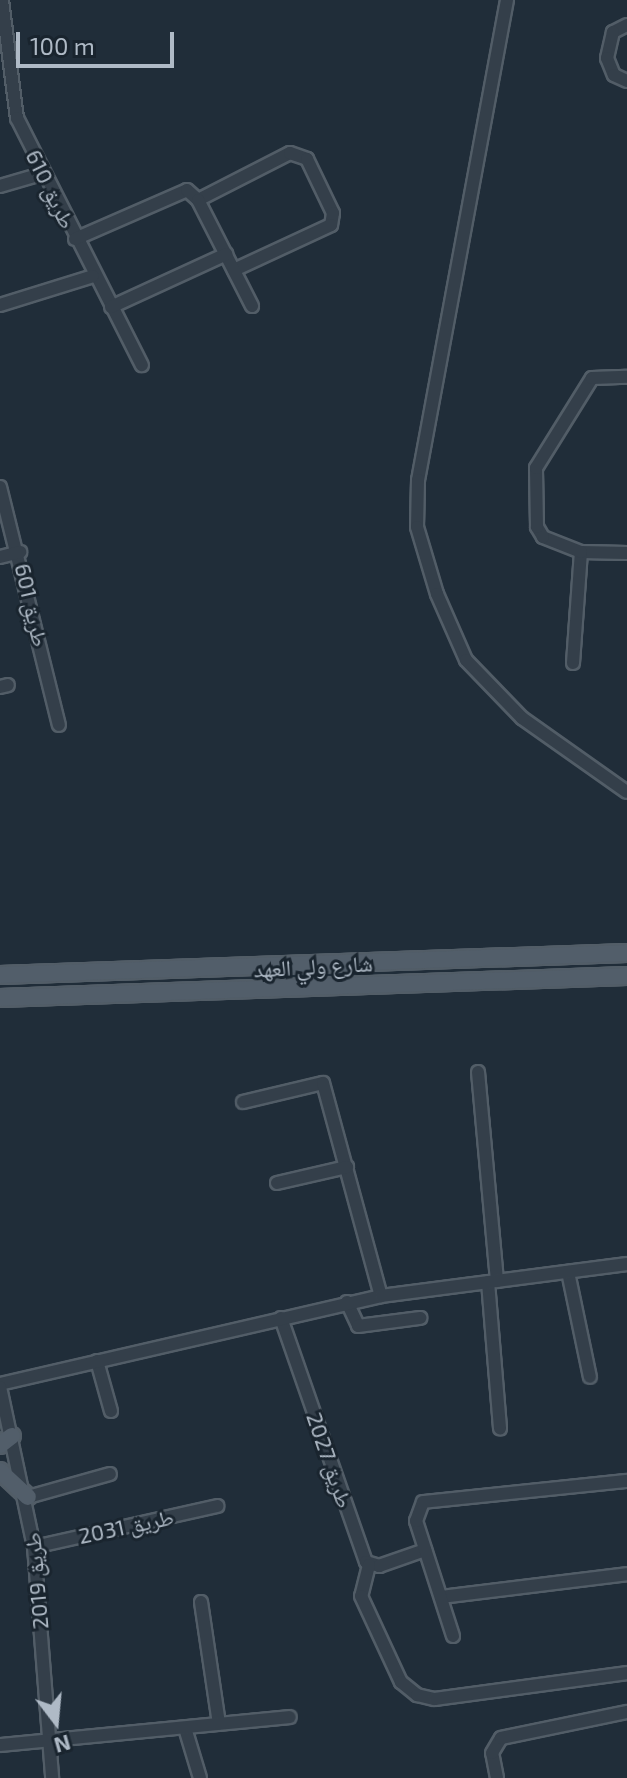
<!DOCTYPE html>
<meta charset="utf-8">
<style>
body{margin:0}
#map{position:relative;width:627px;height:1778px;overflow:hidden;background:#202d39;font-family:"Exo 2","Noto Naskh Arabic",sans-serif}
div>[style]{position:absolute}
.roads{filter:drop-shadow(2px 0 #525d67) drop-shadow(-2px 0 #525d67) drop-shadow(0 2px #525d67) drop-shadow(0 -2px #525d67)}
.minor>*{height:12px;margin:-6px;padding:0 6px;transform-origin:6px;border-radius:6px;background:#343f4a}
.major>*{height:16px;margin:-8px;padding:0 8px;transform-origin:8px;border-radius:8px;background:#525e6a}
span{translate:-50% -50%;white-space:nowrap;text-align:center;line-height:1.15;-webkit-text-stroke:6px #19242e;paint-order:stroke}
.street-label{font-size:22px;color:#afbac6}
.north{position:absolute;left:16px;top:1682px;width:80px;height:80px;-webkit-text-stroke:6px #19242e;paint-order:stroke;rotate:164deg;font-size:22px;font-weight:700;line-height:32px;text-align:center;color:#afbac6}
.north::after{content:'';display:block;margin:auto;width:28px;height:36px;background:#afbac6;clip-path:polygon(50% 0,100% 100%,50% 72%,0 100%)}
.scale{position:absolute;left:16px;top:32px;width:158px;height:36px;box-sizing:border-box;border:4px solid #afbac6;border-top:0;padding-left:10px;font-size:24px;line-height:28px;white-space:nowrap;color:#afbac6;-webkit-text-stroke:6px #19242e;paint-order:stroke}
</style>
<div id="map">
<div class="roads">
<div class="minor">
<i style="left:2px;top:0;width:119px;rotate:82.8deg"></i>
<i style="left:17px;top:118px;width:277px;rotate:63.2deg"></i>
<i style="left:507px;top:0;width:488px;rotate:100.5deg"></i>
<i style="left:418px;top:480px;width:47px;rotate:91.2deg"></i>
<i style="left:417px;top:527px;width:70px;rotate:73.4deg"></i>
<i style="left:437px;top:594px;width:72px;rotate:66.3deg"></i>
<i style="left:466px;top:660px;width:81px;rotate:46deg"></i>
<i style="left:522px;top:718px;width:128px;rotate:35.2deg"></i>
<i style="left:627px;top:25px;width:16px;rotate:153deg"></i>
<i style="left:613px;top:32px;width:27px;rotate:103deg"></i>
<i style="left:607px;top:58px;width:18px;rotate:68deg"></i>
<i style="left:614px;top:75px;width:14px;rotate:25deg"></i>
<i style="left:0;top:186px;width:43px;rotate:-16.3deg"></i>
<i style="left:198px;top:200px;width:103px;rotate:-27.1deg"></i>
<i style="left:290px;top:153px;width:18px;rotate:19deg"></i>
<i style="left:307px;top:159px;width:60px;rotate:64.3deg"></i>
<i style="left:333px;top:213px;width:12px;rotate:99deg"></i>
<i style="left:331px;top:225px;width:107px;rotate:155.1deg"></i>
<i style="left:75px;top:239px;width:122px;rotate:-23.6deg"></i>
<i style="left:187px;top:190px;width:15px;rotate:42deg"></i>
<i style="left:198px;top:200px;width:119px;rotate:63deg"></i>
<i style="left:0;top:305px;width:97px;rotate:-17.3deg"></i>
<i style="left:111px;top:307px;width:127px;rotate:-24.7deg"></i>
<i style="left:0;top:487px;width:245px;rotate:76.1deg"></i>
<i style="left:581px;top:552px;width:46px;rotate:1.2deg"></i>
<i style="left:0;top:557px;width:21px;rotate:-14deg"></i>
<i style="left:573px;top:663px;width:111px;rotate:-85.9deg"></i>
<i style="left:581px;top:552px;width:41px;rotate:-158.5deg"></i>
<i style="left:543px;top:537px;width:12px;rotate:-121deg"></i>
<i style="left:537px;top:527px;width:59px;rotate:-91deg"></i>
<i style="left:536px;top:468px;width:106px;rotate:-58.1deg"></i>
<i style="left:592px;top:378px;width:35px;rotate:-2deg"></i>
<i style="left:0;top:687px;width:8px;rotate:-14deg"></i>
<i style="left:478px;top:1072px;width:210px;rotate:84.8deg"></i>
<i style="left:243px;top:1102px;width:82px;rotate:-13.4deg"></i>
<i style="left:323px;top:1083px;width:221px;rotate:74.8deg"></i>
<i style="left:277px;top:1183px;width:72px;rotate:-12.9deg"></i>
<i style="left:568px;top:1272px;width:107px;rotate:78.2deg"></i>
<i style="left:488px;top:1282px;width:147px;rotate:85.3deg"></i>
<i style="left:347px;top:1302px;width:26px;rotate:65deg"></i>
<i style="left:358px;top:1326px;width:63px;rotate:-7.4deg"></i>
<i style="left:281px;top:1318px;width:258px;rotate:70.8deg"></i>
<i style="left:366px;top:1562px;width:14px;rotate:17deg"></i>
<i style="left:379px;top:1566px;width:49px;rotate:-19.2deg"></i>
<i style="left:97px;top:1361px;width:52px;rotate:74.4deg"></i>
<i style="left:0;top:1384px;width:391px;rotate:-13deg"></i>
<i style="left:381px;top:1296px;width:248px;rotate:-7.4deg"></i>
<i style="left:0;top:1387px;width:164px;rotate:78deg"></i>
<i style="left:34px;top:1547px;width:232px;rotate:85.5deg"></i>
<i style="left:28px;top:1497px;width:85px;rotate:-15.7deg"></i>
<i style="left:34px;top:1547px;width:188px;rotate:-12.6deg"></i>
<i style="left:369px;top:1565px;width:32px;rotate:104deg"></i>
<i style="left:361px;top:1596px;width:95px;rotate:65.1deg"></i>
<i style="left:401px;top:1682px;width:21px;rotate:39deg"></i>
<i style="left:417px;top:1695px;width:18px;rotate:13deg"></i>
<i style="left:435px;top:1699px;width:194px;rotate:-7.7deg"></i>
<i style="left:441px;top:1597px;width:187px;rotate:-7deg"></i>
<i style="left:201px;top:1602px;width:123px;rotate:81.6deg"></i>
<i style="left:453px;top:1636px;width:121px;rotate:-107.8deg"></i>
<i style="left:416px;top:1521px;width:20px;rotate:-70deg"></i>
<i style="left:423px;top:1502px;width:205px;rotate:-5.9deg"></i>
<i style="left:185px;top:1728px;width:52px;rotate:73.3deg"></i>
<i style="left:0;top:1745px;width:291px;rotate:-5.5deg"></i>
<i style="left:497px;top:1778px;width:25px;rotate:-101deg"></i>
<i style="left:492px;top:1753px;width:17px;rotate:-59deg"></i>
<i style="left:501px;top:1738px;width:129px;rotate:-11.7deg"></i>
</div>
<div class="major">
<i style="left:0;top:975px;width:627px;rotate:-2.01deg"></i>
<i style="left:0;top:998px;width:627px;rotate:-2.01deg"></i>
<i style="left:0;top:1445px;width:15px;rotate:-37deg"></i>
<i style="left:0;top:1471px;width:38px;rotate:43deg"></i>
</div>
</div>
<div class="street-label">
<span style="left:51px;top:189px;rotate:64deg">طريق 610</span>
<span style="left:32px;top:605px;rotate:77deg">طريق 601</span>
<span style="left:313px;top:966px;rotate:-3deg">شارع ولي العهد</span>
<span style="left:330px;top:1460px;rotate:71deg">طريق 2027</span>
<span style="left:126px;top:1526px;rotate:-12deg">طريق 2031</span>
<span style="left:36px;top:1581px;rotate:-95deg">طريق 2019</span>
</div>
<div class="north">N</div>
<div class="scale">100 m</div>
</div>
